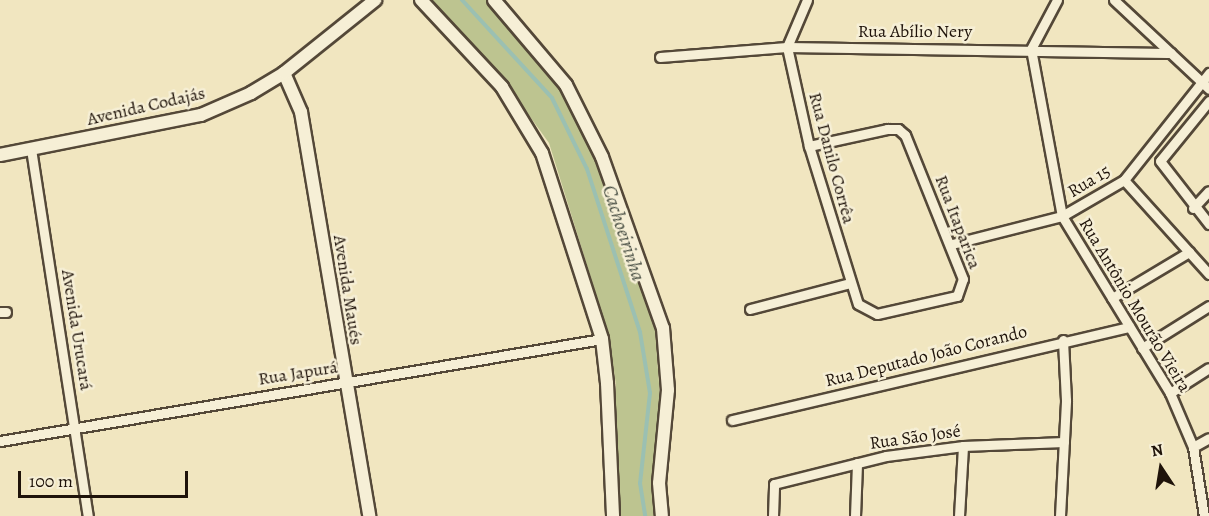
<!DOCTYPE html>
<meta charset="utf-8">
<style>
body{margin:0}
#map{position:relative;width:1209px;height:516px;overflow:hidden;background:#f1e6c0;font-family:Alegreya,serif}
div>[style]{position:absolute}
.green>*{inset:0;background:#bdc490}
.stream>*{height:4px;margin:-2px;padding:0 2px;transform-origin:2px;border-radius:2px;background:#9bc0b2}
.roads{filter:drop-shadow(2px 0 #544838) drop-shadow(-2px 0 #544838) drop-shadow(0 2px #544838) drop-shadow(0 -2px #544838)}
.minor>*{height:9px;margin:-4.5px;padding:0 4.5px;transform-origin:4.5px;border-radius:4.5px;background:#f6efd6}
.tertiary>*{height:12px;margin:-6px;padding:0 6px;transform-origin:6px;border-radius:6px;background:#f6efd6}
span{translate:-50% -50%;white-space:nowrap;text-align:center;line-height:1.15;-webkit-text-stroke:5px #f6efd6;paint-order:stroke}
.street-label{font-size:18px;color:#1f130a}
.water-label{font-size:20px;color:#4a5045;font-style:italic}
.north{position:absolute;left:1131px;top:438px;width:60px;height:60px;-webkit-text-stroke:4px #f6efd6;paint-order:stroke;rotate:348deg;font-size:16px;font-weight:700;line-height:24px;text-align:center;color:#1f130a}
.north::after{content:'';display:block;margin:auto;width:21px;height:27px;background:#1f130a;clip-path:polygon(50% 0,100% 100%,50% 72%,0 100%)}
.scale{position:absolute;left:18px;top:471px;width:170px;height:27px;box-sizing:border-box;border:3px solid #1f130a;border-top:0;padding-left:8px;font-size:18px;line-height:21px;white-space:nowrap;color:#1f130a;-webkit-text-stroke:4px #f6efd6;paint-order:stroke}
</style>
<div id="map">
<div class="green">
<i style="clip-path:polygon(432px 0,490px 0,562px 85px,601px 170px,655px 329px,660px 397px,653px 468px,657px 516px,617px 516px,612px 460px,616px 385px,609px 336px,549px 143px,497px 71px)"></i>
</div>
<div class="stream">
<i style="left:462px;top:0;width:133px;rotate:47.4deg"></i>
<i style="left:552px;top:98px;width:79px;rotate:63.8deg"></i>
<i style="left:587px;top:169px;width:171px;rotate:72deg"></i>
<i style="left:640px;top:332px;width:62px;rotate:80.7deg"></i>
<i style="left:650px;top:393px;width:91px;rotate:96.3deg"></i>
<i style="left:640px;top:483px;width:33px;rotate:81deg"></i>
</div>
<div class="roads">
<div class="minor">
<i style="left:807px;top:0;width:51px;rotate:113.1deg"></i>
<i style="left:787px;top:47px;width:101px;rotate:77.5deg"></i>
<i style="left:809px;top:146px;width:165px;rotate:72.8deg"></i>
<i style="left:858px;top:304px;width:21px;rotate:28deg"></i>
<i style="left:877px;top:314px;width:82px;rotate:-12.7deg"></i>
<i style="left:957px;top:296px;width:18px;rotate:-71deg"></i>
<i style="left:963px;top:279px;width:155px;rotate:-111.9deg"></i>
<i style="left:905px;top:135px;width:9px;rotate:-139deg"></i>
<i style="left:898px;top:129px;width:11px;rotate:180deg"></i>
<i style="left:887px;top:129px;width:80px;rotate:167.7deg"></i>
<i style="left:1057px;top:0;width:55px;rotate:118deg"></i>
<i style="left:1031px;top:49px;width:170px;rotate:79.5deg"></i>
<i style="left:1062px;top:216px;width:207px;rotate:58.6deg"></i>
<i style="left:1170px;top:393px;width:59px;rotate:66.9deg"></i>
<i style="left:1193px;top:447px;width:70px;rotate:80.9deg"></i>
<i style="left:1114px;top:0;width:130px;rotate:43.1deg"></i>
<i style="left:660px;top:57px;width:127px;rotate:-4.5deg"></i>
<i style="left:787px;top:47px;width:384px;rotate:0.9deg"></i>
<i style="left:1209px;top:101px;width:77px;rotate:129.2deg"></i>
<i style="left:1160px;top:161px;width:80px;rotate:52.1deg"></i>
<i style="left:31px;top:149px;width:371px;rotate:81.2deg"></i>
<i style="left:1124px;top:180px;width:127px;rotate:47.9deg"></i>
<i style="left:1193px;top:208px;width:23px;rotate:-47deg"></i>
<i style="left:952px;top:244px;width:114px;rotate:-14.3deg"></i>
<i style="left:1062px;top:216px;width:72px;rotate:-30.1deg"></i>
<i style="left:1124px;top:180px;width:137px;rotate:-51.5deg"></i>
<i style="left:1112px;top:298px;width:90px;rotate:-30.9deg"></i>
<i style="left:750px;top:309px;width:103px;rotate:-14.6deg"></i>
<i style="left:0;top:312px;width:6px"></i>
<i style="left:1142px;top:348px;width:79px;rotate:-32.1deg"></i>
<i style="left:1170px;top:393px;width:46px;rotate:-32.7deg"></i>
<i style="left:732px;top:420px;width:408px;rotate:-13.2deg"></i>
<i style="left:0;top:441px;width:611px;rotate:-9.62deg"></i>
<i style="left:1193px;top:447px;width:18px;rotate:-29deg"></i>
<i style="left:773px;top:516px;width:32px;rotate:-88deg"></i>
<i style="left:774px;top:484px;width:115px;rotate:-14deg"></i>
<i style="left:886px;top:456px;width:78px;rotate:-7.4deg"></i>
<i style="left:963px;top:446px;width:101px;rotate:-2.3deg"></i>
<i style="left:855px;top:516px;width:53px;rotate:-87.8deg"></i>
<i style="left:959px;top:516px;width:70px;rotate:-86.7deg"></i>
<i style="left:1060px;top:516px;width:116px;rotate:-87deg"></i>
<i style="left:1066px;top:400px;width:60px;rotate:-92.9deg"></i>
</div>
<div class="tertiary">
<i style="left:421px;top:0;width:119px;rotate:47deg"></i>
<i style="left:502px;top:87px;width:77px;rotate:58.8deg"></i>
<i style="left:542px;top:153px;width:195px;rotate:72.1deg"></i>
<i style="left:602px;top:339px;width:44px;rotate:83.5deg"></i>
<i style="left:607px;top:383px;width:133px;rotate:87.4deg"></i>
<i style="left:494px;top:0;width:111px;rotate:49.7deg"></i>
<i style="left:566px;top:85px;width:80px;rotate:63.4deg"></i>
<i style="left:602px;top:157px;width:182px;rotate:70.4deg"></i>
<i style="left:663px;top:328px;width:62px;rotate:85.4deg"></i>
<i style="left:668px;top:390px;width:93px;rotate:95.5deg"></i>
<i style="left:659px;top:483px;width:33px;rotate:85deg"></i>
<i style="left:284px;top:73px;width:43px;rotate:66.4deg"></i>
<i style="left:301px;top:112px;width:410px;rotate:80.4deg"></i>
<i style="left:0;top:155px;width:205px;rotate:-11.3deg"></i>
<i style="left:201px;top:115px;width:55px;rotate:-23.7deg"></i>
<i style="left:251px;top:93px;width:39px;rotate:-31deg"></i>
<i style="left:284px;top:73px;width:117px;rotate:-38.7deg"></i>
</div>
</div>
<div class="street-label">
<span style="left:915px;top:31px">Rua Abílio Nery</span>
<span style="left:146px;top:106px;rotate:-13deg">Avenida Codajás</span>
<span style="left:832px;top:158px;rotate:75deg">Rua Danilo Corrêa</span>
<span style="left:1089px;top:181px;rotate:-31deg">Rua 15</span>
<span style="left:958px;top:222px;rotate:69deg">Rua Itaparica</span>
<span style="left:348px;top:290px;rotate:81deg">Avenida Maués</span>
<span style="left:1135px;top:305px;rotate:59deg">Rua Antônio Mourão Vieira</span>
<span style="left:77px;top:330px;rotate:81deg">Avenida Urucará</span>
<span style="left:926px;top:356px;rotate:-14deg">Rua Deputado João Corando</span>
<span style="left:298px;top:373px;rotate:-9deg">Rua Japurá</span>
<span style="left:915px;top:437px;rotate:-8deg">Rua São José</span>
</div>
<div class="water-label">
<span style="left:624px;top:233px;rotate:72deg">Cachoeirinha</span>
</div>
<div class="north">N</div>
<div class="scale">100 m</div>
</div>
